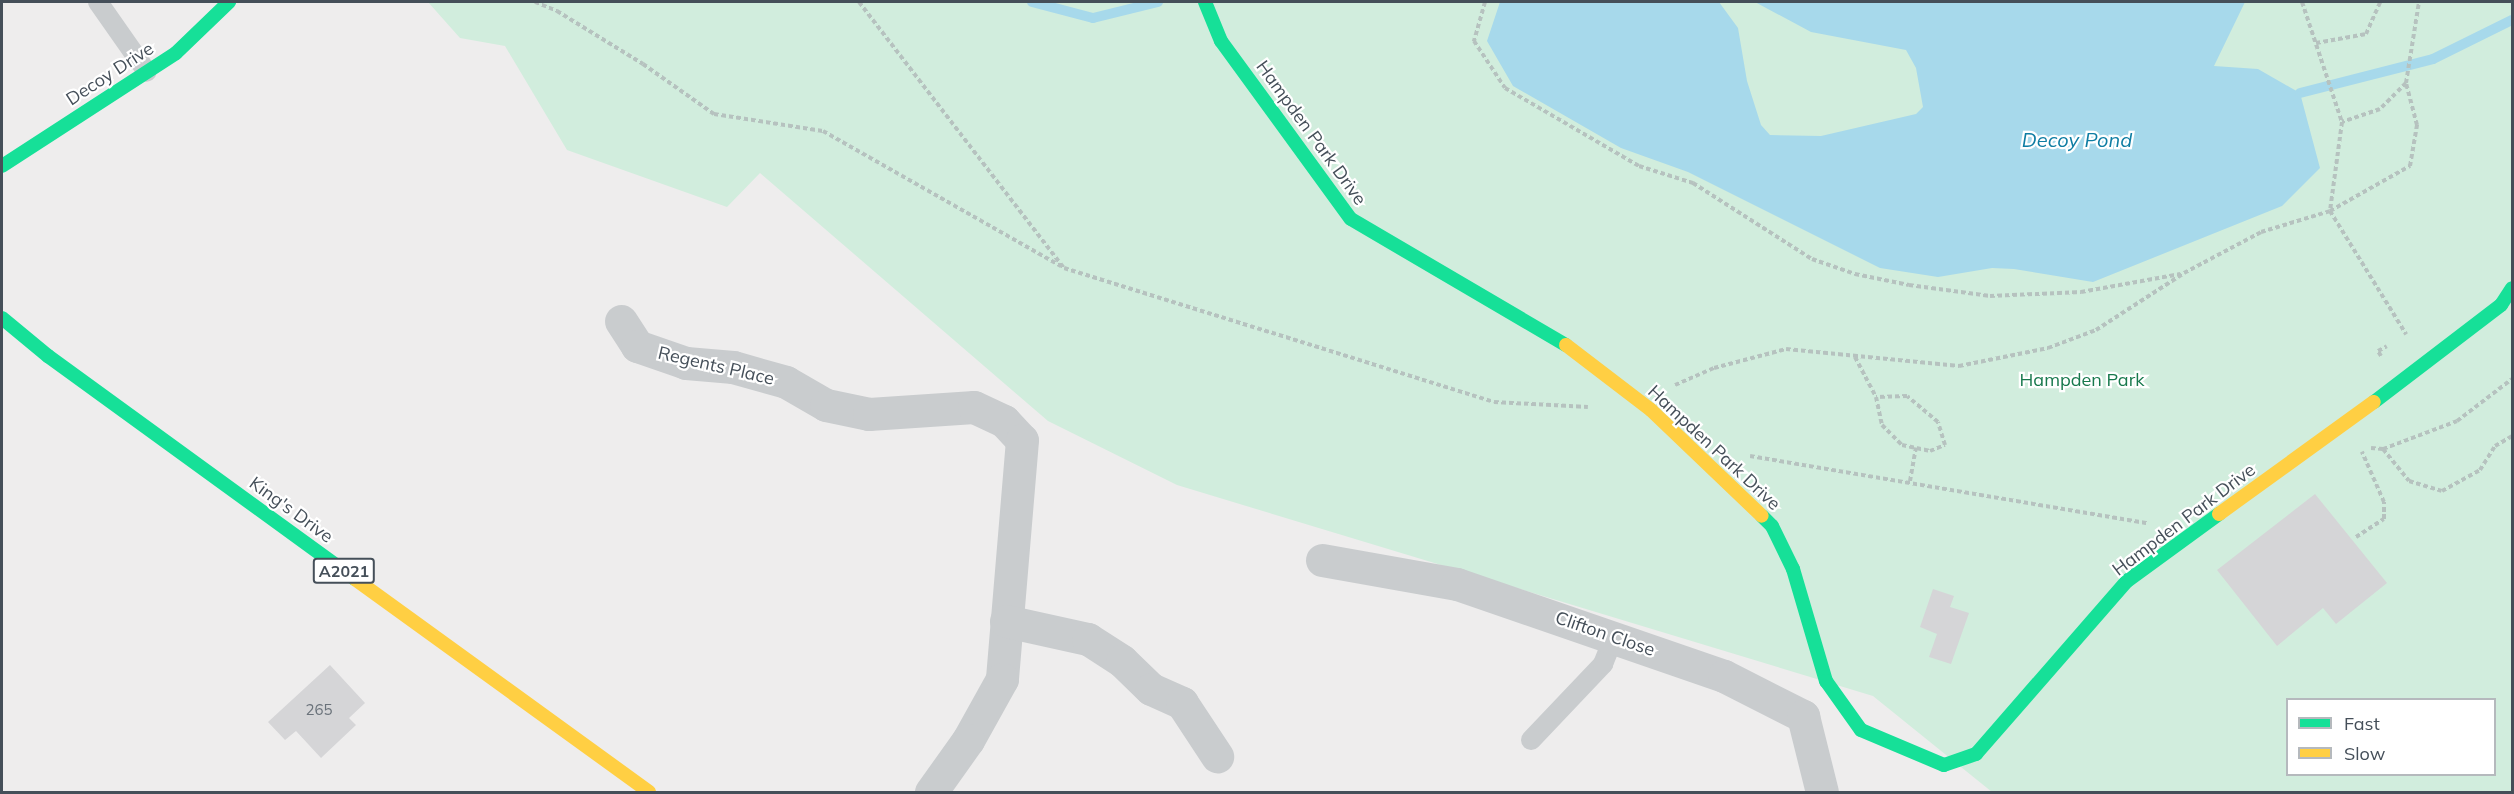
<!DOCTYPE html>
<style>
body{margin:0}
#map{position:relative;width:2514px;height:794px;overflow:hidden;background:#eeeded;font-family:Mulish,sans-serif}
div>[style]{position:absolute}
.green>*{inset:0;background:#d1eddd}
.water>*{inset:0;background:#a7d9eb}
.stream>*{height:10px;margin:-5px;padding:0 5px;transform-origin:5px;border-radius:5px;background:#a7d9eb}
.building>*{inset:0;background:#d5d5d7}
.path>*{height:4px;margin-top:-2px;transform-origin:0;background:repeating-linear-gradient(90deg,#b6c2bf 0 4.5px,transparent 0 7.5px)}
.lane>*{height:20px;margin:-10px;padding:0 10px;transform-origin:10px;border-radius:10px;background:#c9ccce}
.street>*{height:33px;margin:-16.5px;padding:0 16.5px;transform-origin:16.5px;border-radius:16.5px;background:#c9ccce}
.fast>*{height:14px;margin:-7px;padding:0 7px;transform-origin:7px;border-radius:7px;background:#16e098}
.slow>*{height:14px;margin:-7px;padding:0 7px;transform-origin:7px;border-radius:7px;background:#ffcf43}
span{translate:-50% -50%;white-space:nowrap;text-align:center;line-height:1.15;-webkit-text-stroke:4.5px #fff;paint-order:stroke}
.number-label{font-size:15px;color:#6a727a}
.number-label span{-webkit-text-stroke-width:0}
.shield-label span{padding:2px 4px;background:#fff;border:2px solid;border-radius:4px;-webkit-text-stroke-width:0}
.shield-label{font-size:16px;color:#454f59;font-weight:700}
.street-label{font-size:18px;color:#454f59}
.park-label{font-size:18px;color:#18794d}
.water-label{font-size:20px;color:#0e7da3;font-style:italic}
.frame{position:absolute;inset:0;border:3px solid #454f59;pointer-events:none}
.legend{position:absolute;left:2286px;top:698px;width:210px;height:78px;box-sizing:border-box;background:#fff;border:2px solid #b5b9bd;margin:0;padding:8px 10px;list-style:none;font-size:18px;color:#454f59}
.legend li{display:flex;align-items:center;gap:12px;height:30px}
.legend b{width:30px;border:2px solid #b5b9bd}
</style>
<div id="map">
<div class="green">
<i style="clip-path:polygon(evenodd,428px 2px,2512px 2px,2512px 792px,1992px 792px,1873px 696px,1177px 485px,1048px 421px,760px 173px,727px 207px,567px 150px,505px 46px,460px 38px,428px 2px,2288px 700px,2494px 700px,2494px 774px,2288px 774px,2288px 700px)"></i>
</div>
<div class="water">
<i style="clip-path:polygon(1500px 2px,1719px 2px,1738px 28px,1747px 81px,1761px 125px,1770px 135px,1821px 136px,1916px 114px,1923px 107px,1916px 68px,1906px 50px,1811px 32px,1755px 2px,2245px 2px,2214px 66px,2258px 69px,2300px 93px,2320px 168px,2282px 206px,2093px 282px,2014px 269px,1992px 268px,1938px 277px,1880px 268px,1688px 172px,1621px 148px,1513px 86px,1487px 41px)"></i>
</div>
<div class="stream">
<i style="left:1032px;top:2px;width:63px;rotate:14.7deg"></i>
<i style="left:1093px;top:18px;width:67px;rotate:-13.8deg"></i>
<i style="left:2300px;top:93px;width:137px;rotate:-14.3deg"></i>
<i style="left:2433px;top:59px;width:88px;rotate:-26.3deg"></i>
</div>
<div class="building">
<i style="clip-path:polygon(2315px 494px,2387px 583px,2336px 624px,2323px 608px,2277px 646px,2217px 570px)"></i>
<i style="clip-path:polygon(1933px 589px,1954px 596px,1950px 607px,1969px 613px,1951px 664px,1929px 657px,1937px 634px,1920px 627px)"></i>
<i style="clip-path:polygon(330px 665px,365px 703px,349px 718px,356px 725px,321px 758px,296px 731px,285px 740px,268px 722px)"></i>
</div>
<div class="path">
<i style="left:535px;top:2px;width:24px;rotate:22deg"></i>
<i style="left:557px;top:11px;width:101px;rotate:31.6deg"></i>
<i style="left:643px;top:64px;width:87px;rotate:35.2deg"></i>
<i style="left:714px;top:114px;width:110px;rotate:8.9deg"></i>
<i style="left:823px;top:131px;width:274px;rotate:29.6deg"></i>
<i style="left:859px;top:2px;width:336px;rotate:52.4deg"></i>
<i style="left:1064px;top:268px;width:450px;rotate:17.3deg"></i>
<i style="left:1494px;top:402px;width:94px;rotate:3deg"></i>
<i style="left:1485px;top:2px;width:41px;rotate:105.8deg"></i>
<i style="left:1474px;top:41px;width:56px;rotate:56.6deg"></i>
<i style="left:1505px;top:88px;width:155px;rotate:30.2deg"></i>
<i style="left:1639px;top:166px;width:57px;rotate:17.5deg"></i>
<i style="left:1693px;top:183px;width:141px;rotate:32.6deg"></i>
<i style="left:1812px;top:259px;width:46px;rotate:19.2deg"></i>
<i style="left:1855px;top:274px;width:55px;rotate:11.5deg"></i>
<i style="left:1909px;top:285px;width:82px;rotate:7.7deg"></i>
<i style="left:1990px;top:296px;width:91px;rotate:-2.5deg"></i>
<i style="left:2081px;top:292px;width:101px;rotate:-10.3deg"></i>
<i style="left:2302px;top:2px;width:126px;rotate:71.6deg"></i>
<i style="left:2316px;top:43px;width:51px;rotate:-10.2deg"></i>
<i style="left:2366px;top:34px;width:35px;rotate:-66deg"></i>
<i style="left:2406px;top:83px;width:37px;rotate:135deg"></i>
<i style="left:2380px;top:109px;width:40px;rotate:161.1deg"></i>
<i style="left:2342px;top:122px;width:90px;rotate:97.7deg"></i>
<i style="left:2330px;top:211px;width:92px;rotate:-29.4deg"></i>
<i style="left:2410px;top:166px;width:42px;rotate:-80.3deg"></i>
<i style="left:2417px;top:125px;width:43px;rotate:-104.7deg"></i>
<i style="left:2406px;top:83px;width:82px;rotate:-80.9deg"></i>
<i style="left:2381px;top:356px;width:6px;rotate:-121deg"></i>
<i style="left:2378px;top:351px;width:10px;rotate:-29deg"></i>
<i style="left:1855px;top:357px;width:45px;rotate:62.3deg"></i>
<i style="left:1876px;top:397px;width:29px;rotate:78deg"></i>
<i style="left:1882px;top:425px;width:28px;rotate:45deg"></i>
<i style="left:1902px;top:445px;width:29px;rotate:12deg"></i>
<i style="left:1930px;top:451px;width:16px;rotate:-22deg"></i>
<i style="left:1945px;top:445px;width:24px;rotate:-107deg"></i>
<i style="left:1938px;top:422px;width:40px;rotate:-140deg"></i>
<i style="left:1907px;top:396px;width:31px;rotate:178deg"></i>
<i style="left:1675px;top:385px;width:43px;rotate:-23.6deg"></i>
<i style="left:1714px;top:368px;width:74px;rotate:-14.8deg"></i>
<i style="left:1786px;top:349px;width:174px;rotate:5.6deg"></i>
<i style="left:1959px;top:366px;width:91px;rotate:-11.4deg"></i>
<i style="left:2048px;top:348px;width:51px;rotate:-20.6deg"></i>
<i style="left:2096px;top:330px;width:105px;rotate:-32.9deg"></i>
<i style="left:2184px;top:273px;width:87px;rotate:-28deg"></i>
<i style="left:2261px;top:232px;width:72px;rotate:-16.9deg"></i>
<i style="left:2330px;top:211px;width:145px;rotate:58.3deg"></i>
<i style="left:2371px;top:448px;width:12px;rotate:5deg"></i>
<i style="left:2383px;top:449px;width:79px;rotate:-20.7deg"></i>
<i style="left:2457px;top:421px;width:69px;rotate:-37.4deg"></i>
<i style="left:2383px;top:449px;width:41px;rotate:50.9deg"></i>
<i style="left:2409px;top:481px;width:34px;rotate:17deg"></i>
<i style="left:2442px;top:491px;width:43px;rotate:-28.9deg"></i>
<i style="left:2480px;top:470px;width:28px;rotate:-58deg"></i>
<i style="left:2495px;top:446px;width:20px;rotate:-30deg"></i>
<i style="left:1750px;top:456px;width:403px;rotate:9.6deg"></i>
<i style="left:1910px;top:481px;width:34px;rotate:-80deg"></i>
<i style="left:2356px;top:537px;width:33px;rotate:-33deg"></i>
<i style="left:2384px;top:519px;width:17px;rotate:-90deg"></i>
<i style="left:2384px;top:502px;width:55px;rotate:-113.7deg"></i>
</div>
<div class="lane">
<i style="left:98px;top:2px;width:85px;rotate:55deg"></i>
<i style="left:1531px;top:740px;width:105px;rotate:-46.5deg"></i>
<i style="left:1603px;top:664px;width:29px;rotate:-68deg"></i>
</div>
<div class="street">
<i style="left:621px;top:321px;width:30px;rotate:57deg"></i>
<i style="left:637px;top:346px;width:52px;rotate:19.1deg"></i>
<i style="left:686px;top:363px;width:47px;rotate:4.9deg"></i>
<i style="left:733px;top:367px;width:55px;rotate:15.8deg"></i>
<i style="left:786px;top:382px;width:46px;rotate:29.9deg"></i>
<i style="left:826px;top:405px;width:44px;rotate:11.8deg"></i>
<i style="left:869px;top:414px;width:105px;rotate:-3.8deg"></i>
<i style="left:974px;top:407px;width:33px;rotate:25deg"></i>
<i style="left:1004px;top:421px;width:26px;rotate:47deg"></i>
<i style="left:1022px;top:440px;width:240px;rotate:94.8deg"></i>
<i style="left:1002px;top:679px;width:70px;rotate:119.1deg"></i>
<i style="left:968px;top:740px;width:64px;rotate:125.4deg"></i>
<i style="left:1322px;top:560px;width:137px;rotate:10.1deg"></i>
<i style="left:1457px;top:584px;width:282px;rotate:19deg"></i>
<i style="left:1724px;top:676px;width:89px;rotate:26.9deg"></i>
<i style="left:1803px;top:716px;width:78px;rotate:76deg"></i>
<i style="left:1006px;top:621px;width:84px;rotate:12.4deg"></i>
<i style="left:1088px;top:639px;width:40px;rotate:32.9deg"></i>
<i style="left:1122px;top:661px;width:40px;rotate:44deg"></i>
<i style="left:1151px;top:689px;width:34px;rotate:24deg"></i>
<i style="left:1182px;top:703px;width:64px;rotate:56.6deg"></i>
</div>
<div class="fast">
<i style="left:1205px;top:2px;width:42px;rotate:67.7deg"></i>
<i style="left:1221px;top:41px;width:220px;rotate:53.9deg"></i>
<i style="left:1351px;top:219px;width:249px;rotate:30.4deg"></i>
<i style="left:2px;top:166px;width:207px;rotate:-33deg"></i>
<i style="left:176px;top:53px;width:74px;rotate:-43.9deg"></i>
<i style="left:2px;top:318px;width:60px;rotate:39.6deg"></i>
<i style="left:48px;top:356px;width:379px;rotate:36deg"></i>
<i style="left:2374px;top:402px;width:160px;rotate:-37.4deg"></i>
<i style="left:2501px;top:305px;width:20px;rotate:-57deg"></i>
<i style="left:1762px;top:516px;width:14px;rotate:45deg"></i>
<i style="left:1772px;top:526px;width:48px;rotate:64deg"></i>
<i style="left:1793px;top:569px;width:117px;rotate:73.6deg"></i>
<i style="left:1826px;top:681px;width:60px;rotate:54.5deg"></i>
<i style="left:1861px;top:730px;width:90px;rotate:22.9deg"></i>
<i style="left:1944px;top:765px;width:34px;rotate:-19deg"></i>
<i style="left:1976px;top:754px;width:230px;rotate:-48.9deg"></i>
<i style="left:2127px;top:581px;width:114px;rotate:-36.1deg"></i>
</div>
<div class="slow">
<i style="left:1566px;top:345px;width:107px;rotate:37.4deg"></i>
<i style="left:1651px;top:410px;width:153px;rotate:43.7deg"></i>
<i style="left:2219px;top:514px;width:191px;rotate:-35.9deg"></i>
<i style="left:355px;top:579px;width:363px;rotate:35.9deg"></i>
</div>
<div class="number-label">
<span style="left:319px;top:710px">265</span>
</div>
<div class="shield-label">
<span style="left:344px;top:571px">A2021</span>
</div>
<div class="street-label">
<span style="left:110px;top:74px;rotate:-33deg">Decoy Drive</span>
<span style="left:1311px;top:133px;rotate:54deg">Hampden Park Drive</span>
<span style="left:716px;top:366px;rotate:13deg">Regents Place</span>
<span style="left:1714px;top:448px;rotate:43deg">Hampden Park Drive</span>
<span style="left:291px;top:510px;rotate:36deg">King's Drive</span>
<span style="left:2184px;top:520px;rotate:-37deg">Hampden Park Drive</span>
<span style="left:1605px;top:634px;rotate:19deg">Clifton Close</span>
</div>
<div class="park-label">
<span style="left:2082px;top:380px">Hampden Park</span>
</div>
<div class="water-label">
<span style="left:2077px;top:139px">Decoy Pond</span>
</div>
<div class="frame"></div>
<ul class="legend">
<li><b style="height:8px;background:#16e098"></b>Fast</li>
<li><b style="height:8px;background:#ffcf43"></b>Slow</li>
</ul>
</div>
